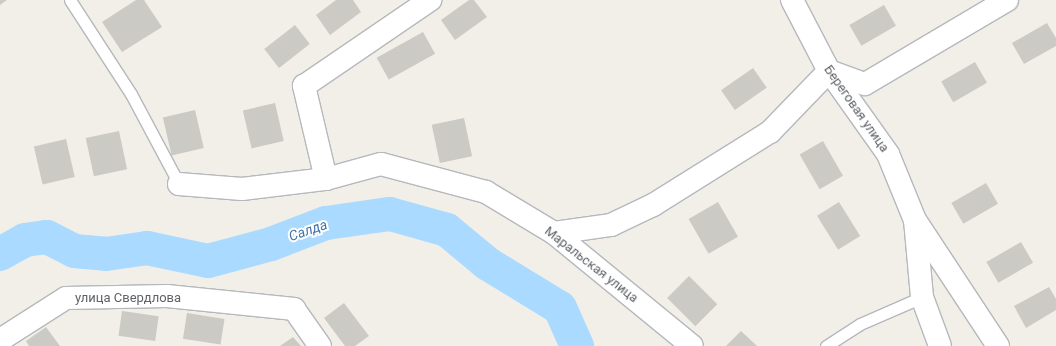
<!DOCTYPE html>
<meta charset="utf-8">
<style>
body{margin:0}
#map{position:relative;width:1056px;height:346px;overflow:hidden;background:#f1efe8;font-family:Roboto,sans-serif}
div>[style]{position:absolute}
.river>*{height:34px;margin:-17px;padding:0 17px;transform-origin:17px;border-radius:17px;background:#aadaff}
.building>*{inset:0;background:#cccac5;transform-origin:0 0}
.roads{filter:drop-shadow(1px 0 #b5b8bc) drop-shadow(-1px 0 #b5b8bc) drop-shadow(0 1px #b5b8bc) drop-shadow(0 -1px #b5b8bc)}
.lane>*{height:11px;margin:-5.5px;padding:0 5.5px;transform-origin:5.5px;border-radius:5.5px;background:#fff}
.street>*{height:22px;margin:-11px;padding:0 11px;transform-origin:11px;border-radius:11px;background:#fff}
span{translate:-50% -50%;white-space:nowrap;text-align:center;line-height:1.15;-webkit-text-stroke:4px #fff;paint-order:stroke}
.street-label{font-size:13px;color:#5f6368}
.water-label{font-size:14px;color:#4174aa;font-style:italic}
</style>
<div id="map">
<div class="river">
<i style="left:0;top:254px;width:29px;rotate:-29deg"></i>
<i style="left:25px;top:240px;width:22px;rotate:-8deg"></i>
<i style="left:47px;top:237px;width:30px;rotate:27deg"></i>
<i style="left:74px;top:251px;width:32px;rotate:5deg"></i>
<i style="left:106px;top:254px;width:41px;rotate:-8.3deg"></i>
<i style="left:147px;top:248px;width:62px;rotate:12deg"></i>
<i style="left:208px;top:261px;width:65px;rotate:-15.1deg"></i>
<i style="left:271px;top:244px;width:59px;rotate:-20.9deg"></i>
<i style="left:326px;top:223px;width:65px;rotate:-8deg"></i>
<i style="left:390px;top:214px;width:59px;rotate:15.7deg"></i>
<i style="left:447px;top:230px;width:53px;rotate:39.7deg"></i>
<i style="left:488px;top:264px;width:84px;rotate:31.4deg"></i>
<i style="left:560px;top:308px;width:42px;rotate:65.9deg"></i>
</div>
<div class="building">
<i style="clip-path:polygon(0 0,7px 0,0 5px)"></i>
<i style="clip-path:polygon(136px 0,144px 0,162px 27px,122px 52px,102px 22px)"></i>
<i style="clip-path:polygon(336px 0,353px 0,361px 12px,330px 35px,316px 15px)"></i>
<i style="clip-path:polygon(469px 0,474px 0,487px 17px,455px 40px,441px 20px)"></i>
<i style="left:884px;top:5px;width:24px;height:40px;rotate:60deg"></i>
<i style="clip-path:polygon(1047px 23px,1056px 38px,1056px 46px,1024px 64px,1012px 43px)"></i>
<i style="left:295px;top:25px;width:24px;height:39px;rotate:52deg"></i>
<i style="left:423px;top:32px;width:25px;height:53px;rotate:61deg"></i>
<i style="left:975px;top:62px;width:24px;height:39px;rotate:60deg"></i>
<i style="left:753px;top:68px;width:24px;height:39px;rotate:55deg"></i>
<i style="left:275px;top:103px;width:39px;height:33px;rotate:77deg"></i>
<i style="left:195px;top:110px;width:39px;height:33px;rotate:77deg"></i>
<i style="left:464px;top:118px;width:39px;height:33px;rotate:78deg"></i>
<i style="left:119px;top:131px;width:39px;height:34px;rotate:78deg"></i>
<i style="left:66px;top:139px;width:39px;height:33px;rotate:77deg"></i>
<i style="left:823px;top:141px;width:40px;height:27px;rotate:60deg"></i>
<i style="left:986px;top:183px;width:24px;height:40px;rotate:60deg"></i>
<i style="left:718px;top:202px;width:40px;height:34px;rotate:60deg"></i>
<i style="left:839px;top:202px;width:40px;height:26px;rotate:58deg"></i>
<i style="left:1021px;top:242px;width:24px;height:40px;rotate:60deg"></i>
<i style="left:689px;top:276px;width:40px;height:31px;rotate:45deg"></i>
<i style="clip-path:polygon(1049px 287px,1056px 299px,1056px 310px,1026px 328px,1014px 306px)"></i>
<i style="clip-path:polygon(344px 303px,369px 336px,355px 346px,345px 346px,324px 318px)"></i>
<i style="left:122px;top:311px;width:37px;height:25px;rotate:8deg"></i>
<i style="left:187px;top:313px;width:38px;height:26px;rotate:9deg"></i>
<i style="clip-path:polygon(46px 327px,60px 346px,29px 346px,26px 341px)"></i>
<i style="clip-path:polygon(741px 331px,757px 346px,726px 346px)"></i>
<i style="clip-path:polygon(293px 337px,301px 346px,280px 346px)"></i>
</div>
<div class="roads">
<div class="lane">
<i style="left:70px;top:0;width:112px;rotate:57deg"></i>
<i style="left:131px;top:94px;width:102px;rotate:61.9deg"></i>
<i style="left:826px;top:346px;width:40px;rotate:-32.9deg"></i>
<i style="left:860px;top:324px;width:68px;rotate:-23.5deg"></i>
</div>
<div class="street">
<i style="left:792px;top:0;width:80px;rotate:62.5deg"></i>
<i style="left:829px;top:71px;width:102px;rotate:54.6deg"></i>
<i style="left:888px;top:154px;width:71px;rotate:67.8deg"></i>
<i style="left:915px;top:220px;width:77px;rotate:84.8deg"></i>
<i style="left:922px;top:297px;width:52px;rotate:69.8deg"></i>
<i style="left:326px;top:179px;width:96px;rotate:-103.3deg"></i>
<i style="left:304px;top:86px;width:153px;rotate:-34.3deg"></i>
<i style="left:179px;top:184px;width:63px;rotate:4.5deg"></i>
<i style="left:242px;top:189px;width:85px;rotate:-6.8deg"></i>
<i style="left:326px;top:179px;width:57px;rotate:-15.3deg"></i>
<i style="left:381px;top:164px;width:109px;rotate:14.9deg"></i>
<i style="left:486px;top:192px;width:79px;rotate:31.1deg"></i>
<i style="left:554px;top:233px;width:178px;rotate:39.3deg"></i>
<i style="left:917px;top:223px;width:147px;rotate:56.6deg"></i>
<i style="left:554px;top:233px;width:58px;rotate:-8deg"></i>
<i style="left:611px;top:225px;width:47px;rotate:-25.5deg"></i>
<i style="left:653px;top:205px;width:138px;rotate:-32deg"></i>
<i style="left:770px;top:132px;width:85px;rotate:-46deg"></i>
<i style="left:829px;top:71px;width:38px;rotate:20deg"></i>
<i style="left:865px;top:84px;width:165px;rotate:-30.6deg"></i>
<i style="left:0;top:340px;width:78px;rotate:-32.5deg"></i>
<i style="left:66px;top:298px;width:101px;rotate:-1.1deg"></i>
<i style="left:167px;top:296px;width:128px;rotate:5.8deg"></i>
<i style="left:294px;top:309px;width:45px;rotate:54.9deg"></i>
</div>
</div>
<div class="street-label">
<span style="left:856px;top:109px;rotate:55deg">Береговая улица</span>
<span style="left:591px;top:265px;rotate:38deg">Маральская улица</span>
<span style="left:128px;top:298px">улица Свердлова</span>
</div>
<div class="water-label">
<span style="left:308px;top:230px;rotate:-19deg">Салда</span>
</div>
</div>
